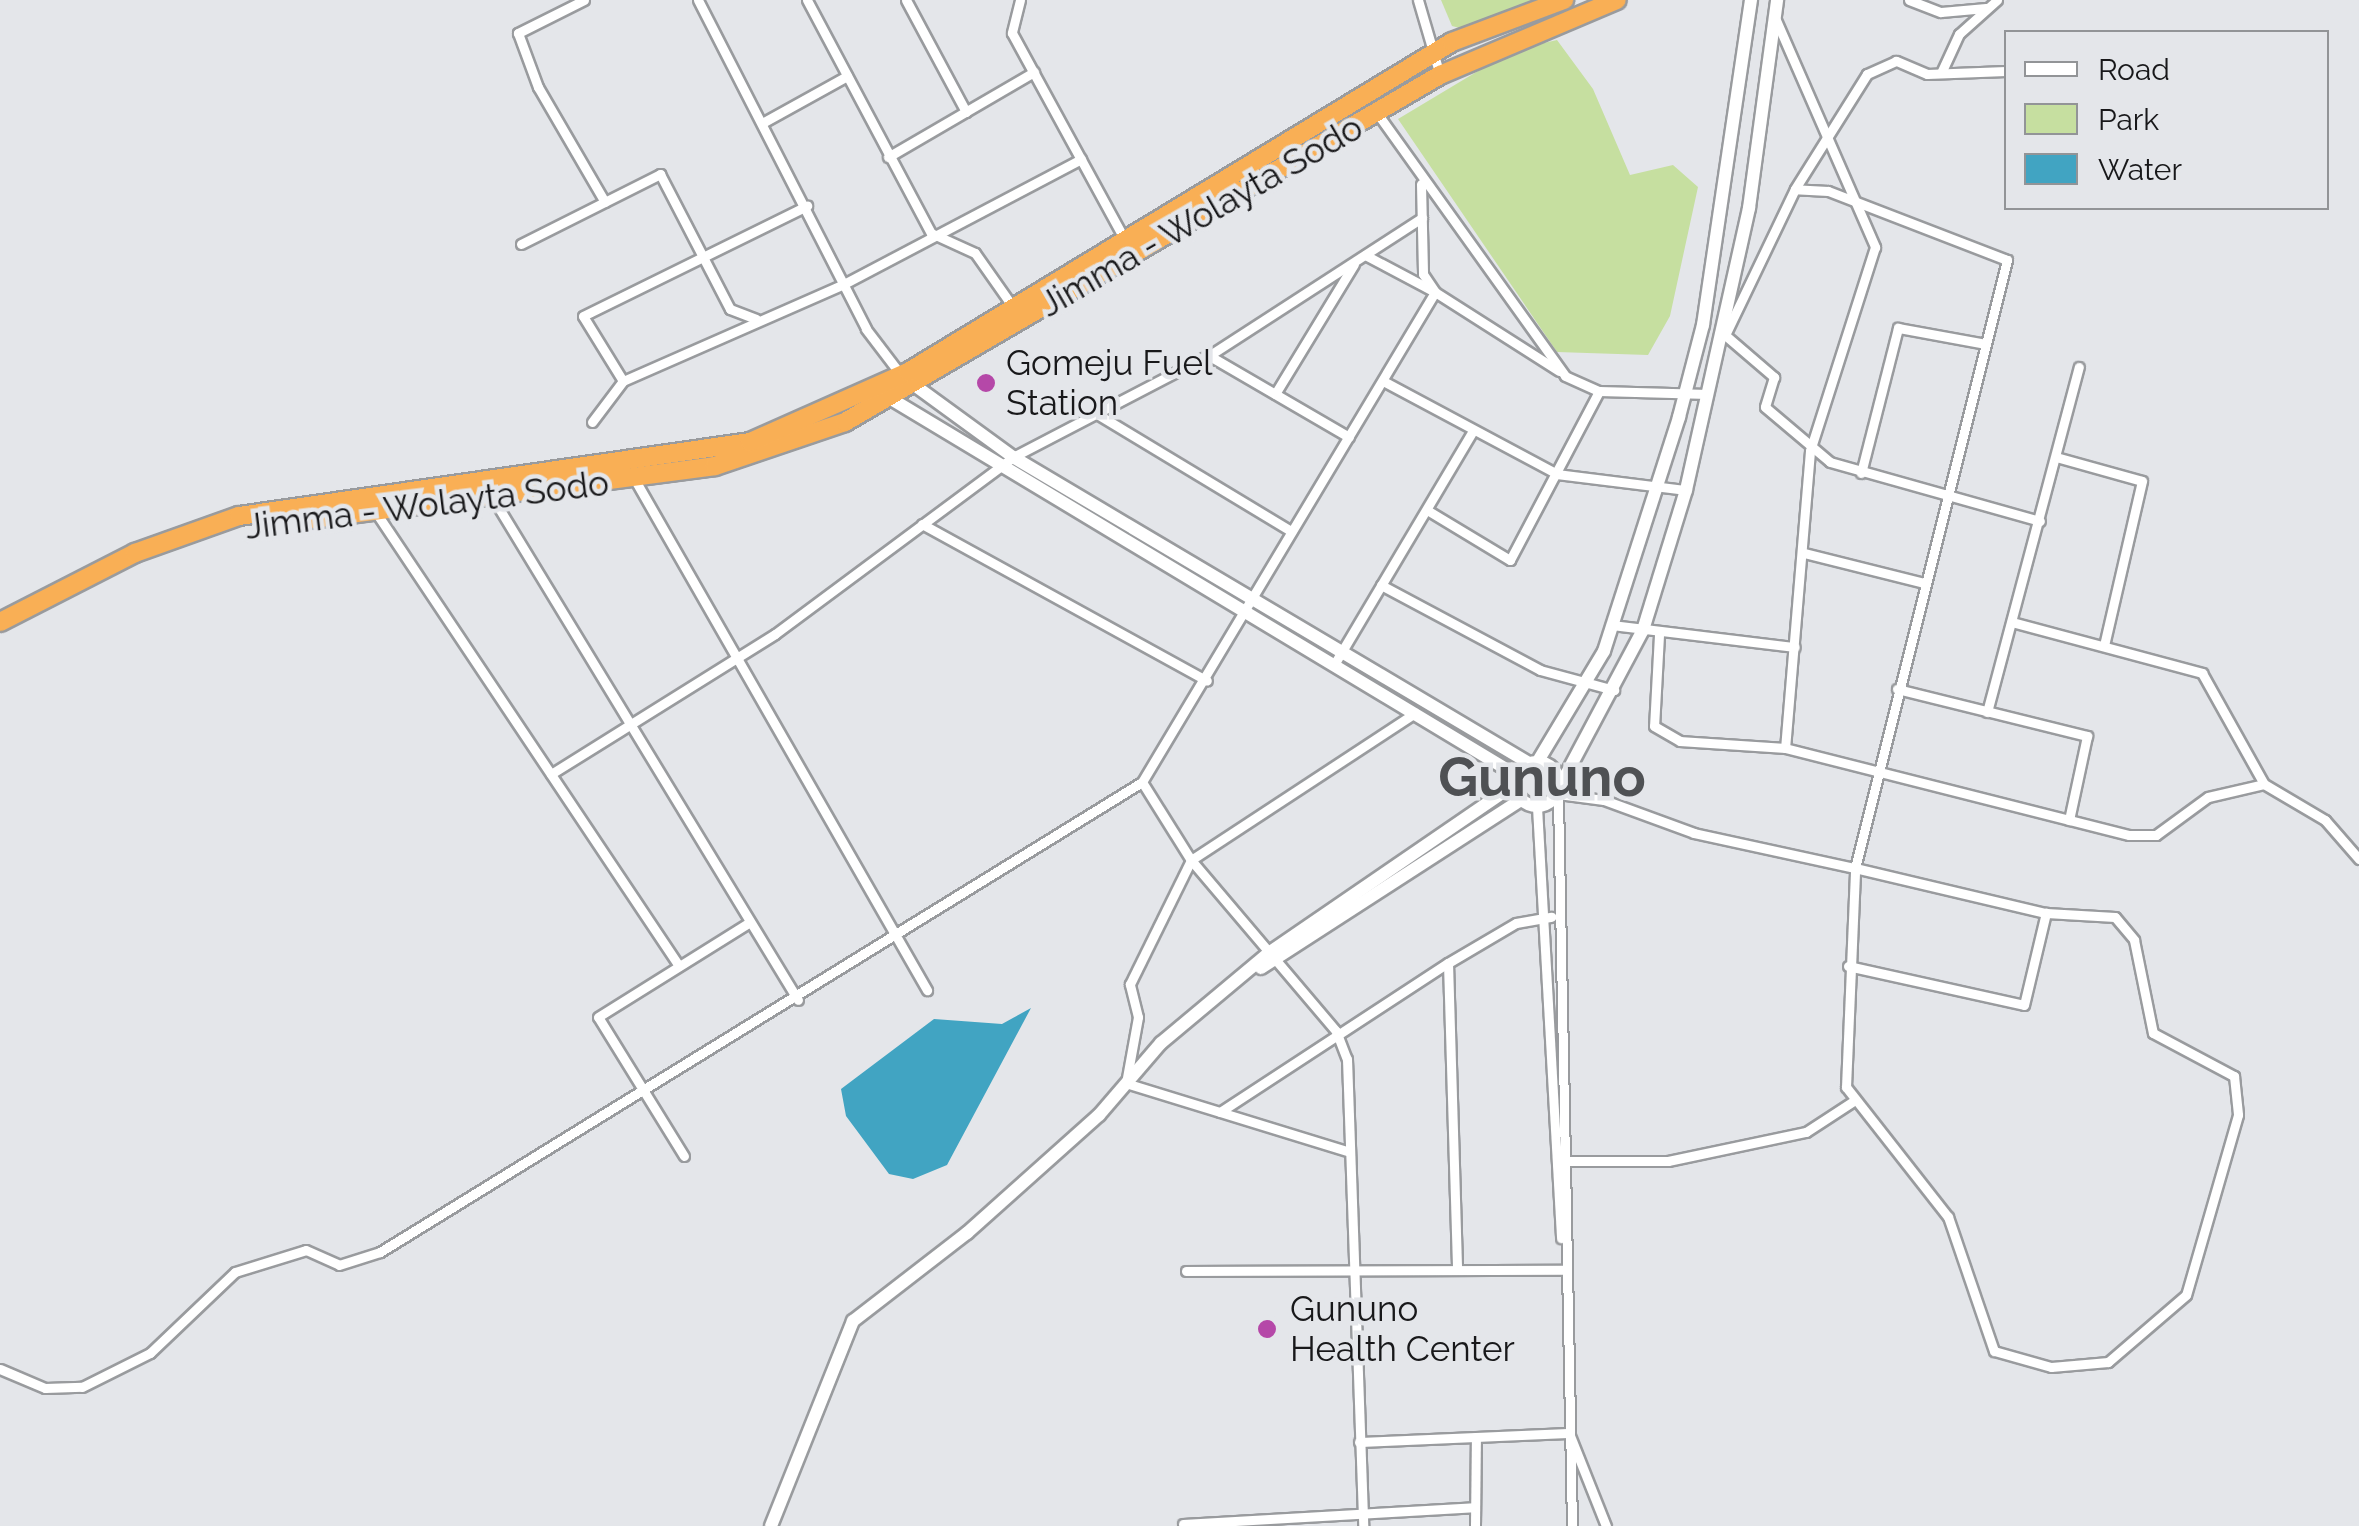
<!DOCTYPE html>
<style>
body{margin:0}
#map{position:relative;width:2359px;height:1526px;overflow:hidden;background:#e4e6ea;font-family:Raleway,sans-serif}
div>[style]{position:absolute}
.green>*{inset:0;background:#c6dfa0}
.water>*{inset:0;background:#41a4c2}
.roads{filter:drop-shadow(2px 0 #999b9e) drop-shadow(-2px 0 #999b9e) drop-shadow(0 2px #999b9e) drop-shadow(0 -2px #999b9e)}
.street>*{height:9px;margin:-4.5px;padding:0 4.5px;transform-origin:4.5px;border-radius:4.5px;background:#fff}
.secondary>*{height:12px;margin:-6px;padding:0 6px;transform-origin:6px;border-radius:6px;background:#fff}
.secondary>.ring{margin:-6px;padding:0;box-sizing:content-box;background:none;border:12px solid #fff;border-radius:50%}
.highway>*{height:18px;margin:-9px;padding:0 9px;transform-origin:9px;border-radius:9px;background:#f9af55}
.dots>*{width:28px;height:28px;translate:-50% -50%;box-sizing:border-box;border:5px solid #e4e6ea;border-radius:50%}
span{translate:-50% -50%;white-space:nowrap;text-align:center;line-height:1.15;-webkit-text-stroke:9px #e4e6ea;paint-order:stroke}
.street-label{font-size:35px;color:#18181a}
.poi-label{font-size:35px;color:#18181a}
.left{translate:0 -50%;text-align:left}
.town-label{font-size:55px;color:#4f5154;font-weight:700}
.legend{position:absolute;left:2004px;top:30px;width:325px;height:180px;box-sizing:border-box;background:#e4e6ea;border:2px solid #929497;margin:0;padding:12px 18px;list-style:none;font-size:30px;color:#18181a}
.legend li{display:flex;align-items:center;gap:20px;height:50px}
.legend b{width:50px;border:2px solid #929497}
</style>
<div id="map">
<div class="green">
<i style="clip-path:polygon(1441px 0,1538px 0,1467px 30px,1452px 26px)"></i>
<i style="clip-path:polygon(1557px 40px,1593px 89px,1630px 175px,1673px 165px,1698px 187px,1670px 316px,1648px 355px,1557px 352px,1398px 119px,1513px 50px)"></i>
</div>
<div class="water">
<i style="clip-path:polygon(1031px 1008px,947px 1165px,913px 1179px,889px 1174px,846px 1116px,841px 1089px,934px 1019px,1002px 1024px)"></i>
</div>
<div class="roads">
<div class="street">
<i style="left:584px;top:0;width:74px;rotate:153.4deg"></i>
<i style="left:518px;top:33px;width:58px;rotate:69.7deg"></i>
<i style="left:538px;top:87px;width:133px;rotate:59.8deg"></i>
<i style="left:698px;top:0;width:369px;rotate:62.9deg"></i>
<i style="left:866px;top:329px;width:58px;rotate:52.7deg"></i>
<i style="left:807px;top:0;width:264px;rotate:62deg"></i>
<i style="left:931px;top:233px;width:48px;rotate:24.4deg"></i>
<i style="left:975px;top:253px;width:70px;rotate:54.9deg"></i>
<i style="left:906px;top:0;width:127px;rotate:61.8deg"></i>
<i style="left:1020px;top:0;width:34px;rotate:104deg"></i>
<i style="left:1012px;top:33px;width:238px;rotate:61.4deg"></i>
<i style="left:1418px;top:0;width:78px;rotate:73.7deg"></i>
<i style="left:1909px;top:0;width:34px;rotate:21deg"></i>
<i style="left:1941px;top:12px;width:45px;rotate:-5.1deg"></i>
<i style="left:1776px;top:20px;width:248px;rotate:66.4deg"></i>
<i style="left:1875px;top:247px;width:214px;rotate:107.7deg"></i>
<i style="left:1810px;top:451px;width:298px;rotate:94.8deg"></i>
<i style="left:2006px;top:71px;width:79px;rotate:177.8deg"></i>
<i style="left:1927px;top:74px;width:34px;rotate:-157deg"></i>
<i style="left:1896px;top:61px;width:32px;rotate:156deg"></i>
<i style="left:1867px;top:74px;width:136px;rotate:122.1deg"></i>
<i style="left:1795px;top:189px;width:162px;rotate:115.6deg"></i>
<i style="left:1725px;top:335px;width:65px;rotate:40.6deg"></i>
<i style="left:1774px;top:377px;width:31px;rotate:107deg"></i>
<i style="left:1765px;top:407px;width:85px;rotate:40.2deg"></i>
<i style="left:1830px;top:462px;width:218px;rotate:15.7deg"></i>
<i style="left:1941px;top:73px;width:43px;rotate:-65.2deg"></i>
<i style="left:1959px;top:34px;width:51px;rotate:-41.8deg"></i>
<i style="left:1377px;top:113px;width:323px;rotate:54.4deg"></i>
<i style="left:1565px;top:376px;width:37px;rotate:24deg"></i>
<i style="left:1599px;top:391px;width:109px;rotate:1.6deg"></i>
<i style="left:764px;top:122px;width:95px;rotate:-29deg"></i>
<i style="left:888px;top:157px;width:169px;rotate:-30.2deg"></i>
<i style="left:1421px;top:184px;width:90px;rotate:88.7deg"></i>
<i style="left:1423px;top:274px;width:22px;rotate:56deg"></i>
<i style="left:1435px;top:292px;width:147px;rotate:32.5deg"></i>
<i style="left:521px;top:244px;width:156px;rotate:-26.7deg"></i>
<i style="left:660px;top:174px;width:152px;rotate:62.6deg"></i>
<i style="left:730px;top:309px;width:28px;rotate:21deg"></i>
<i style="left:1208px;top:355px;width:163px;rotate:30.2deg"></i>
<i style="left:623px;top:381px;width:76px;rotate:-121.6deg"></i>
<i style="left:583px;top:316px;width:250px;rotate:-26.2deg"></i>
<i style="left:1385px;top:382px;width:195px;rotate:28.1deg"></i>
<i style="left:1557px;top:474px;width:130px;rotate:7.1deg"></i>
<i style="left:1275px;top:394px;width:152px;rotate:-58.7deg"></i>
<i style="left:1097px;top:414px;width:227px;rotate:31.1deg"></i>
<i style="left:592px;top:422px;width:51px;rotate:-52.9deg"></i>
<i style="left:623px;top:381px;width:241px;rotate:-23.7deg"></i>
<i style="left:844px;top:284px;width:268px;rotate:-27.8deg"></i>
<i style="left:2056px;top:457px;width:89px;rotate:15.6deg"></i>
<i style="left:2142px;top:481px;width:168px;rotate:103deg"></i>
<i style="left:1861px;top:473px;width:150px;rotate:-75.7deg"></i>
<i style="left:1898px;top:328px;width:89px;rotate:10.3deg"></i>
<i style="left:635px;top:480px;width:588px;rotate:60.21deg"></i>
<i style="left:494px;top:500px;width:585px;rotate:58.7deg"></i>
<i style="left:1427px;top:510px;width:97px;rotate:31.1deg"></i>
<i style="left:1510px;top:560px;width:191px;rotate:-62.2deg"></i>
<i style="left:375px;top:511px;width:547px;rotate:56.25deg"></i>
<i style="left:922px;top:524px;width:325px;rotate:28.8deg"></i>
<i style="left:1804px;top:553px;width:124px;rotate:14deg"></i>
<i style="left:1381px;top:585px;width:180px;rotate:28.1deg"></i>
<i style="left:1540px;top:670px;width:77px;rotate:15.1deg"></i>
<i style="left:2012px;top:622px;width:197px;rotate:15deg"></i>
<i style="left:2202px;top:673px;width:127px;rotate:60.8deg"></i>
<i style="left:2264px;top:784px;width:71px;rotate:30.5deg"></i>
<i style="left:2325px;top:820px;width:52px;rotate:48.9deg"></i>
<i style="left:1612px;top:625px;width:184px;rotate:6.9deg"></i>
<i style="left:1659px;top:635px;width:91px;rotate:93.1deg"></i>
<i style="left:1654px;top:726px;width:30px;rotate:30deg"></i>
<i style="left:1680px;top:741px;width:105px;rotate:3.8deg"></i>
<i style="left:1785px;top:748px;width:355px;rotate:14.2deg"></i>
<i style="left:2129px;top:835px;width:27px"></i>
<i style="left:2156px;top:835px;width:64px;rotate:-36.2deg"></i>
<i style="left:2208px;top:797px;width:57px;rotate:-13.1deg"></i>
<i style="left:1335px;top:663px;width:270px;rotate:-59.3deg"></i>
<i style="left:1897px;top:689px;width:196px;rotate:13.9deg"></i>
<i style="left:2087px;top:736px;width:86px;rotate:102.1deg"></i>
<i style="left:1987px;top:712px;width:357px;rotate:-75.1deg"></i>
<i style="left:551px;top:774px;width:264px;rotate:-32deg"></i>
<i style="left:775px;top:634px;width:297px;rotate:-36.6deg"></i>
<i style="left:1013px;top:457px;width:225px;rotate:-27.5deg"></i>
<i style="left:1213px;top:353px;width:249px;rotate:-32.9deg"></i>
<i style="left:1142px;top:782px;width:92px;rotate:57.9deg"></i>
<i style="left:1191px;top:860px;width:224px;rotate:49.7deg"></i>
<i style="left:1336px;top:1031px;width:30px;rotate:69deg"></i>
<i style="left:1347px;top:1059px;width:467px;rotate:88deg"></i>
<i style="left:1537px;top:807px;width:432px;rotate:86.8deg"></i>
<i style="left:1448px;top:963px;width:307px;rotate:88.3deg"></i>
<i style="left:1848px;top:966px;width:180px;rotate:12.5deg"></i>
<i style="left:2024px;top:1005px;width:95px;rotate:-76.6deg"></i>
<i style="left:1220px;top:1112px;width:272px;rotate:-33.2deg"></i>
<i style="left:1448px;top:963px;width:79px;rotate:-30.5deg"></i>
<i style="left:1516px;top:923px;width:36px;rotate:-10deg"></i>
<i style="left:1350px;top:1152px;width:234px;rotate:-162.9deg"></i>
<i style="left:1126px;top:1083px;width:67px;rotate:-79.7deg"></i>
<i style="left:1138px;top:1017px;width:34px;rotate:-104deg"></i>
<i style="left:1130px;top:984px;width:138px;rotate:-63.8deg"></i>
<i style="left:1191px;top:860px;width:268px;rotate:-33.3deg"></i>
<i style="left:684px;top:1156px;width:163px;rotate:-121.7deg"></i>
<i style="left:598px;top:1017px;width:179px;rotate:-32deg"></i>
<i style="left:1565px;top:1161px;width:103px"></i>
<i style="left:1668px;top:1161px;width:141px;rotate:-11.9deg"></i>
<i style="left:1806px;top:1132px;width:59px;rotate:-33.1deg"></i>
<i style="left:1186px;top:1271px;width:377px;rotate:-0.2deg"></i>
<i style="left:0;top:1369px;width:49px;rotate:22.9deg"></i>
<i style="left:45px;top:1388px;width:37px;rotate:-2deg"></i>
<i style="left:82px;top:1387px;width:76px;rotate:-26.6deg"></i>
<i style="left:150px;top:1353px;width:117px;rotate:-43.6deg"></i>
<i style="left:235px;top:1272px;width:74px;rotate:-17.2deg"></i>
<i style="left:306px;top:1250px;width:36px;rotate:24deg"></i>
<i style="left:339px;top:1265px;width:43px;rotate:-17.6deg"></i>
<i style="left:380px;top:1252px;width:895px;rotate:-31.67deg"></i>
<i style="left:1142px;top:782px;width:571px;rotate:-59.12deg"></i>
<i style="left:1435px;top:292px;width:79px;rotate:-152.1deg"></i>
<i style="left:1359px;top:1442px;width:210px;rotate:-2.5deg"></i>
<i style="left:1569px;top:1433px;width:100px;rotate:68.3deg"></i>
<i style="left:1183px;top:1524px;width:291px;rotate:-3.3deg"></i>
<i style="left:1475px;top:1526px;width:89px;rotate:-89.4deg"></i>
<i style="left:1572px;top:1526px;width:732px;rotate:-91.1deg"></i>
<i style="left:1558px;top:794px;width:46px;rotate:7.4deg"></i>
<i style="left:1604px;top:800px;width:96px;rotate:20.1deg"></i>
<i style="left:1694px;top:833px;width:165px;rotate:12.3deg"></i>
<i style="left:1855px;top:868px;width:196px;rotate:13.3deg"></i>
<i style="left:2046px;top:913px;width:69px;rotate:3.3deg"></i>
<i style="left:2115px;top:917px;width:30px;rotate:50deg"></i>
<i style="left:2134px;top:940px;width:95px;rotate:78.5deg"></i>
<i style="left:2153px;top:1033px;width:92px;rotate:28deg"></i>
<i style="left:2234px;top:1076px;width:39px;rotate:84deg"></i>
<i style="left:2238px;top:1115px;width:187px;rotate:106.1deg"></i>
<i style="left:2186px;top:1295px;width:103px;rotate:139.3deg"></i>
<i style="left:2108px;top:1362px;width:57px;rotate:175deg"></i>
<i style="left:2051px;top:1367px;width:59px;rotate:-164.3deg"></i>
<i style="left:1994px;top:1351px;width:142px;rotate:-108.9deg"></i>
<i style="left:1948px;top:1217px;width:165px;rotate:-128.1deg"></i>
<i style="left:1846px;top:1087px;width:219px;rotate:-87.6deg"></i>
<i style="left:1855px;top:868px;width:627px;rotate:-75.96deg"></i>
<i style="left:2007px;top:260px;width:192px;rotate:-158.9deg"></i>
<i style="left:1828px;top:191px;width:33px;rotate:-177deg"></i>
</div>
<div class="secondary">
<i style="left:906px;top:379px;width:132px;rotate:36.1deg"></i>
<i style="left:1013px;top:457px;width:600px;rotate:30.67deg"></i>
<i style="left:883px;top:394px;width:739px;rotate:31.04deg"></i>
<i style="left:1538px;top:761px;width:128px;rotate:-59deg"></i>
<i style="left:1604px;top:651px;width:246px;rotate:-72.2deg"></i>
<i style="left:1679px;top:417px;width:95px;rotate:-75.4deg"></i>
<i style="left:1703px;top:325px;width:329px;rotate:-81.6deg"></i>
<i class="ring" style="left:1515px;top:762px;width:32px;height:32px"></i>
<i style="left:1560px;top:786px;width:177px;rotate:-62deg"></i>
<i style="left:1643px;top:630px;width:146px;rotate:-72.9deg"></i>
<i style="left:1686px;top:490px;width:289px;rotate:-77.4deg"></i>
<i style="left:1749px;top:208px;width:210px;rotate:-82.3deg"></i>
<i style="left:1261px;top:968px;width:310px;rotate:-32.9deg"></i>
<i style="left:771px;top:1526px;width:221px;rotate:-68.2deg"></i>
<i style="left:853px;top:1321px;width:144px;rotate:-37.7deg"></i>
<i style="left:967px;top:1233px;width:177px;rotate:-41.8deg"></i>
<i style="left:1099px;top:1115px;width:95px;rotate:-49.3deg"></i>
<i style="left:1161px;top:1043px;width:142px;rotate:-39.9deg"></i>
<i style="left:1270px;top:952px;width:297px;rotate:-34.4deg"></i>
</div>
<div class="highway">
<i style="left:313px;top:519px;width:405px;rotate:-7.5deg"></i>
<i style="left:715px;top:466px;width:137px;rotate:-18.7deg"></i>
<i style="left:845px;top:422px;width:689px;rotate:-30.25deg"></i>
<i style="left:1440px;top:75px;width:192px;rotate:-23deg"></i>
<i style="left:0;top:622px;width:152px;rotate:-27.1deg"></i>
<i style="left:135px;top:553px;width:110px;rotate:-19.6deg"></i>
<i style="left:239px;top:516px;width:516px;rotate:-8.24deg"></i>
<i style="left:750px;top:442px;width:173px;rotate:-23.9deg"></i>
<i style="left:908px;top:372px;width:636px;rotate:-31.24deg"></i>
<i style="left:1452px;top:42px;width:120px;rotate:-20.6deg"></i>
</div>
</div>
<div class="dots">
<i style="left:986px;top:383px;background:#b548a8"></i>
<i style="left:1267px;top:1329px;background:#b548a8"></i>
</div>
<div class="street-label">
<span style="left:1201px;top:216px;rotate:-30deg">Jimma - Wolayta Sodo</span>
<span style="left:427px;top:505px;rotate:-7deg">Jimma - Wolayta Sodo</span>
</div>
<div class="poi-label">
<span class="left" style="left:1006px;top:383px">Gomeju Fuel<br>Station</span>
<span class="left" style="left:1290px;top:1329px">Gununo<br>Health Center</span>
</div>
<div class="town-label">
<span style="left:1542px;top:777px">Gununo</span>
</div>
<ul class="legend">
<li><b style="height:12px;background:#fff"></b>Road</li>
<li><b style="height:28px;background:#c6dfa0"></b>Park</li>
<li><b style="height:28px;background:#41a4c2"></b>Water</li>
</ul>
</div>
